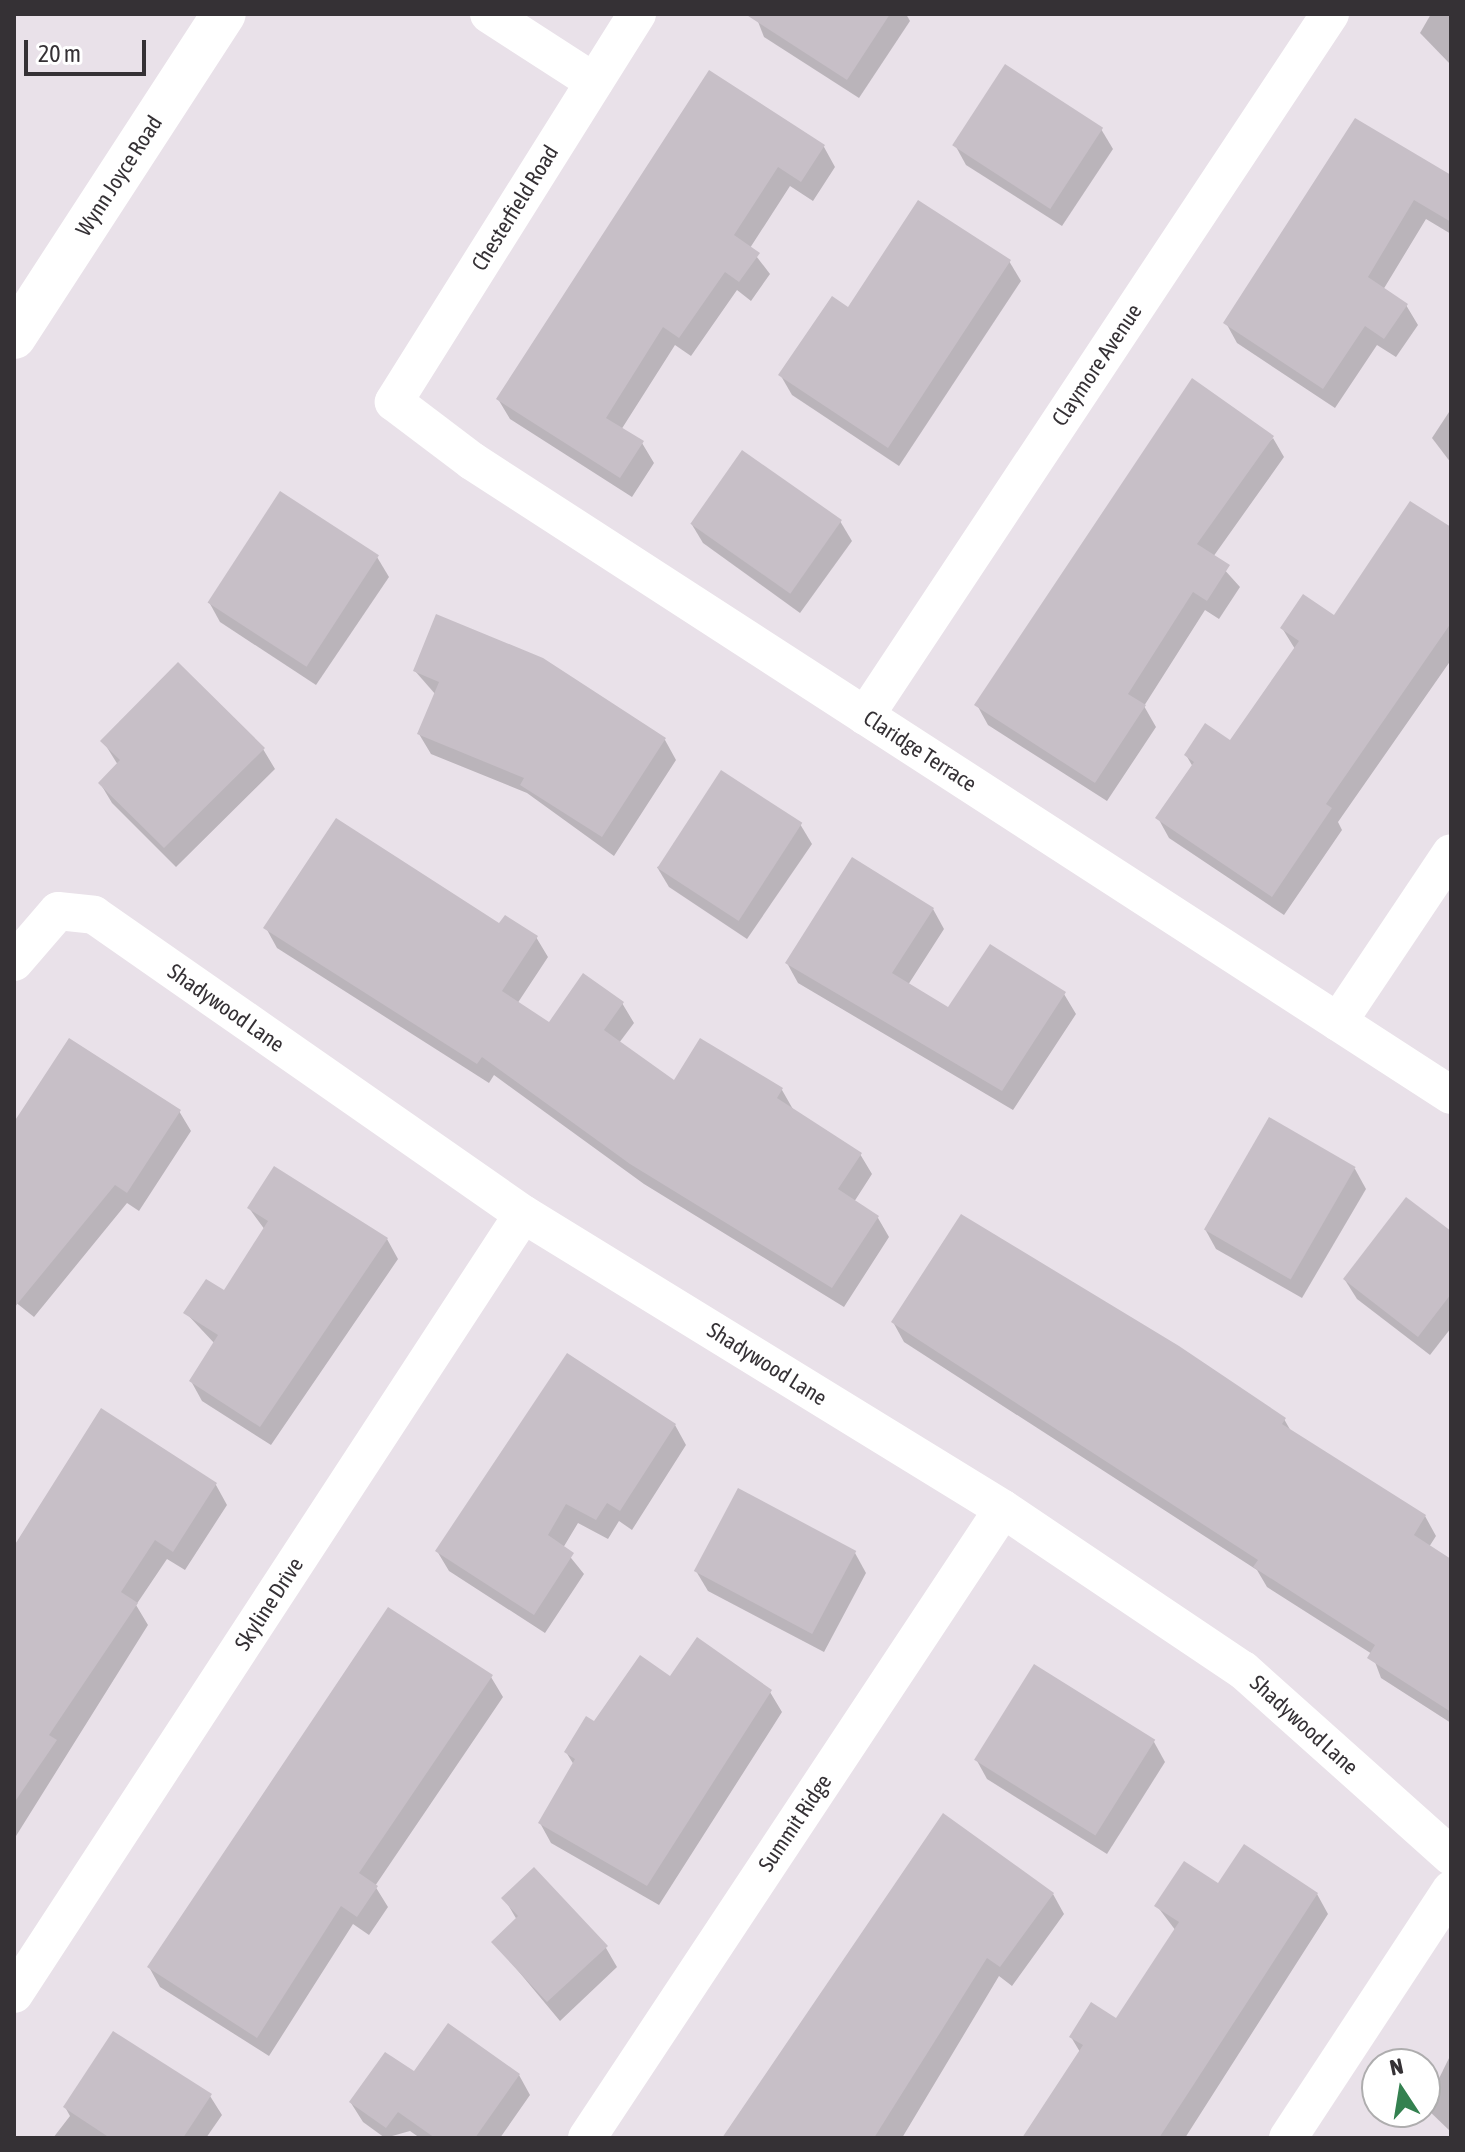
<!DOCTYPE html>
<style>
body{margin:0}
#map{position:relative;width:1465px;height:2152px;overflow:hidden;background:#e9e1e9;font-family:"Asap Condensed",sans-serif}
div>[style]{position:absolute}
.shadow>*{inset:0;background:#0003}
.building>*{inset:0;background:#c7bfc7;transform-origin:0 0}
.street>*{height:38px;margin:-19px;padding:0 19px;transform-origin:19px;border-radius:19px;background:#fff}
.secondary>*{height:44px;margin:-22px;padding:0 22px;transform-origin:22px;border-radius:22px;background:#fff}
span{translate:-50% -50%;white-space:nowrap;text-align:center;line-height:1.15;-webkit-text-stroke:6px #fff;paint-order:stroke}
.street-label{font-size:22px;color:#353135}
.frame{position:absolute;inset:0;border:16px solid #353135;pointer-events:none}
.north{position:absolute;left:1361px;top:2048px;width:80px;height:80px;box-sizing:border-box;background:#fff;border:2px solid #aeadae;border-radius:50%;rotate:348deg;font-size:22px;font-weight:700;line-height:32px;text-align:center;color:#353135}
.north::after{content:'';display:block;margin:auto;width:28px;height:36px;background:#348150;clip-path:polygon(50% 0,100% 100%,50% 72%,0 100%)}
.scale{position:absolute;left:24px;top:40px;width:122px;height:36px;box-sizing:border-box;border:4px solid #353135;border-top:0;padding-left:10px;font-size:24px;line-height:28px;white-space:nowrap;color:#353135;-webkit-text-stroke:6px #fff;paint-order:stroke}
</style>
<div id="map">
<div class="shadow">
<i style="clip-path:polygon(755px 14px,906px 14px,910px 21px,859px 98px,764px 37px)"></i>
<i style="clip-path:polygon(1431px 14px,1451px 14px,1451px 65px,1420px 33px)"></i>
<i style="clip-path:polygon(710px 73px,824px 147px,835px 167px,813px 201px,790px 186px,750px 248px,770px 274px,751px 301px,737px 290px,691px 356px,675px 345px,621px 430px,642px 443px,654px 463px,632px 497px,510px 419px,498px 399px)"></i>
<i style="clip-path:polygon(1355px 121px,1451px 178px,1451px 234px,1426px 219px,1383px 290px,1406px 305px,1418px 325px,1396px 357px,1377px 345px,1335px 408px,1237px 343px,1226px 323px)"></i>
<i style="clip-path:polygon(1101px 129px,1113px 149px,1062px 226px,966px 165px,955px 145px)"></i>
<i style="clip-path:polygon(1009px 261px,1021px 281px,899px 466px,792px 395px,781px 376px,848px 310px)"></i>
<i style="clip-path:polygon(1451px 409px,1451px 463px,1432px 438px)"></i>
<i style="clip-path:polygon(1273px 438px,1284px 457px,1213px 557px,1240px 587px,1219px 619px,1205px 610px,1144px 706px,1156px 727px,1107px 801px,988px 725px,977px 705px)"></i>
<i style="clip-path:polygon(840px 521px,852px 541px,800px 613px,703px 543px,691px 523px)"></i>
<i style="clip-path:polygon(1451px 530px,1451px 660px,1338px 822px,1342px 830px,1284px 915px,1169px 838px,1158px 818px,1193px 767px,1186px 755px,1231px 742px,1295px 649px,1282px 628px,1335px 618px)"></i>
<i style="clip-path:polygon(377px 557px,389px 577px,316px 685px,220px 622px,209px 602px)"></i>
<i style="clip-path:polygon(415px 671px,665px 740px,676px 760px,614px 856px,527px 793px,431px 754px,419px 734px,436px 695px)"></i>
<i style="clip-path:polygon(103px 741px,263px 749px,275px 769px,176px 867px,112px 803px,100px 783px,118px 765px)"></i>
<i style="clip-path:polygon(800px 824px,812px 844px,747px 939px,669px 887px,657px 867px)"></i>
<i style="clip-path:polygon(933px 909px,944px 929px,908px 985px,949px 1010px,1064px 994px,1076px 1014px,1013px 1110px,798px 983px,787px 963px)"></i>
<i style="clip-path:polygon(500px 925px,536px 937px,548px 957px,517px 1004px,550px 1025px,622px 1003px,634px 1023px,619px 1043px,675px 1083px,782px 1090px,794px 1111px,860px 1154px,872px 1174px,854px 1202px,878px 1218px,889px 1237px,844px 1307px,644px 1184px,494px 1075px,489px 1083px,277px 948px,266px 928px)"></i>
<i style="clip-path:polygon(179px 1111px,191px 1131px,139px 1211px,127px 1203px,34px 1317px,14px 1301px,14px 1135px)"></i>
<i style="clip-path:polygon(1269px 1119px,1355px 1169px,1366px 1189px,1302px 1298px,1216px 1249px,1205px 1229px)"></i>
<i style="clip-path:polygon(249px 1208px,387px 1239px,398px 1259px,271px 1445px,202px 1401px,191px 1381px,215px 1344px,186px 1313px,224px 1293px,265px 1230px)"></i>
<i style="clip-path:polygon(1451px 1234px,1451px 1328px,1430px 1355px,1357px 1299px,1345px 1280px)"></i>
<i style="clip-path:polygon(893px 1322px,1284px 1419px,1292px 1433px,1425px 1516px,1436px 1536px,1429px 1547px,1451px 1561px,1451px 1723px,1381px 1678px,1372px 1654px,1267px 1587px,1257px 1570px,904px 1342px)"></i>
<i style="clip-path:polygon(101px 1411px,216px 1485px,227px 1505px,185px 1570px,167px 1559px,136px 1605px,148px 1625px,16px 1836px,14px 1547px)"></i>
<i style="clip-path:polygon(675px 1425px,686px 1445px,632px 1530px,619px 1521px,608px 1539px,578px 1523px,563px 1548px,584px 1574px,545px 1633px,449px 1571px,437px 1551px)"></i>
<i style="clip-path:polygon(855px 1553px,866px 1573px,824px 1652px,708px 1591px,696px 1571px)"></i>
<i style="clip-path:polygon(491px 1677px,503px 1697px,375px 1886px,388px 1907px,369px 1935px,353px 1924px,269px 2056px,160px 1987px,149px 1967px)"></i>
<i style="clip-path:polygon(671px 1678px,770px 1692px,782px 1712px,659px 1905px,551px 1843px,540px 1823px,574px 1765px,566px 1752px,595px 1724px)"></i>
<i style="clip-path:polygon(1154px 1742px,1165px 1762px,1107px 1854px,987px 1779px,976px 1759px)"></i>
<i style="clip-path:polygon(1218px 1886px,1317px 1894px,1328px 1914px,1185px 2138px,1025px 2138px,1080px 2052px,1071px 2037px,1117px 2021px,1176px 1931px,1157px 1906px)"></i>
<i style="clip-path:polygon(1053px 1894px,1064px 1914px,1012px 1986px,999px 1976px,902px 2138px,725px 2138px)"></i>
<i style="clip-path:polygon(504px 1898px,606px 1948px,617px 1967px,560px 2021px,494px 1942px,517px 1920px)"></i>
<i style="clip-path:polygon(1451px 2054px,1451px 2132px,1425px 2107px)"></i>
<i style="clip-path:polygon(414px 2074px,519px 2075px,530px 2095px,500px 2138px,420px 2138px,410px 2131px,385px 2138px,363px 2122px,351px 2103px)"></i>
<i style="clip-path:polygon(210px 2096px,222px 2115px,206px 2138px,53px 2138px,70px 2116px,65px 2107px)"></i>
</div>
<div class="building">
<i style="clip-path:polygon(745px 14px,890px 14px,847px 80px)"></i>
<i style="left:1005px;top:64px;width:117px;height:97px;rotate:33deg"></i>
<i style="clip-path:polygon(709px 70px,825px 145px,801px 182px,778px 167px,734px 235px,760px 253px,739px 282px,725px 272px,679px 338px,663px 327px,606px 418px,644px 441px,620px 478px,496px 399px)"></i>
<i style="clip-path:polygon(1355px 118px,1451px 175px,1451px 222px,1414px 200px,1368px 277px,1408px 304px,1384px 339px,1365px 326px,1323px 389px,1223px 323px)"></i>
<i style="clip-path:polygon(918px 200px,1011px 260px,888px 448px,778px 375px,832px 296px,848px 307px)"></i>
<i style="clip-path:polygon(1192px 378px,1274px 436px,1197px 544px,1230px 565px,1207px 601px,1193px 592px,1128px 694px,1146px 705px,1095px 783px,974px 705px)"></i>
<i style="left:742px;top:450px;width:122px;height:90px;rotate:35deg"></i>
<i style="left:280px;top:491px;width:118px;height:133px;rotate:33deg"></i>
<i style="clip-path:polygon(1410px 501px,1451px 527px,1451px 623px,1326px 804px,1332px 808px,1272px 897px,1155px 818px,1194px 762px,1184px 755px,1205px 723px,1230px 740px,1299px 641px,1280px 628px,1303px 594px,1334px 615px)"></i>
<i style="clip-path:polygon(436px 614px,543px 658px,666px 738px,602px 837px,520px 785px,524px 778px,417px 734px,439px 682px,413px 671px)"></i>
<i style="clip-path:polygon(178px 662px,265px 748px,164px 848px,98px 783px,120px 760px,100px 741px)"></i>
<i style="left:721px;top:770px;width:97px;height:117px;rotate:33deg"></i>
<i style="clip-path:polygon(336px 818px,499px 923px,505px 915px,538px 936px,502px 991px,549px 1022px,583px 973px,624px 1002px,604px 1030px,674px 1080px,700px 1038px,783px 1088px,777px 1098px,862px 1153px,838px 1189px,879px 1216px,832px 1288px,630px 1164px,482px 1057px,477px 1064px,263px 928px)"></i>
<i style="clip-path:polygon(852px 857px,934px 908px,892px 973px,948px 1007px,990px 944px,1066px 992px,1002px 1091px,785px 963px)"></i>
<i style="clip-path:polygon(69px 1038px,181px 1110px,127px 1193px,115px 1185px,14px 1308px,14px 1122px)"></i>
<i style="left:1269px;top:1117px;width:100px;height:130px;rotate:30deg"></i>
<i style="clip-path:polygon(274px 1166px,388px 1238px,260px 1427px,189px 1381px,218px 1335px,183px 1313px,206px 1279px,224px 1290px,268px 1221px,247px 1208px)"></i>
<i style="clip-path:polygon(1406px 1197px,1451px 1231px,1451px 1294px,1418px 1337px,1343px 1279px)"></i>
<i style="clip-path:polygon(961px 1214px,1179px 1346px,1286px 1418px,1282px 1424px,1426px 1515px,1414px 1535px,1451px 1559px,1451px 1712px,1367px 1658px,1375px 1645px,1253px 1567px,1258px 1560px,891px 1322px)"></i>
<i style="clip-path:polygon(567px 1353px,676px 1424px,620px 1511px,607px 1503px,596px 1520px,566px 1504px,548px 1535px,574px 1553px,534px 1615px,435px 1551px)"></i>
<i style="clip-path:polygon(101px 1408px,217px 1483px,173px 1552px,155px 1540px,121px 1592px,138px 1603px,49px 1735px,57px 1740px,14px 1803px,14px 1546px)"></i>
<i style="left:738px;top:1488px;width:134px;height:94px;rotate:28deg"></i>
<i style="clip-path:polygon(388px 1607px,493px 1675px,359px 1873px,378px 1886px,357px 1917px,341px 1906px,257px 2038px,147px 1967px)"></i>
<i style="clip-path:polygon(697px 1637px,772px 1690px,647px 1886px,538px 1823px,575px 1759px,564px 1752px,586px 1716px,594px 1721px,640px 1655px,670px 1676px)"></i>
<i style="left:1034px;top:1664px;width:143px;height:113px;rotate:32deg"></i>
<i style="clip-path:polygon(943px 1813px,1054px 1893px,1000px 1967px,987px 1958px,874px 2138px,722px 2138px)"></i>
<i style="clip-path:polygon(1244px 1844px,1318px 1893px,1159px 2138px,1022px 2138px,1083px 2045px,1069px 2037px,1091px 2002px,1116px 2018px,1179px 1922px,1154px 1906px,1184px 1861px,1218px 1883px)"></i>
<i style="clip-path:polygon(534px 1867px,608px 1946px,547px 2002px,491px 1942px,518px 1916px,501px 1898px)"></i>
<i style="clip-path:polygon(448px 2023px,520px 2074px,475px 2138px,435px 2138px,398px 2112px,386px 2128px,349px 2102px,385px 2052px,414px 2071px)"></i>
<i style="clip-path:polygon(113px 2031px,212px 2094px,183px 2138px,110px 2138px,63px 2107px)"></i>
</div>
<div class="street">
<i style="left:489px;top:14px;width:125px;rotate:32.9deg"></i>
<i style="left:637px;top:14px;width:458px;rotate:122.1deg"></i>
<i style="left:394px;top:402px;width:98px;rotate:37.1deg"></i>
<i style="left:472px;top:461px;width:1166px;rotate:32.93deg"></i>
<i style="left:865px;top:716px;width:842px;rotate:-56.48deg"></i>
<i style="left:14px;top:962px;width:67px;rotate:-49.2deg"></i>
<i style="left:58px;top:911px;width:36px;rotate:6deg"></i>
<i style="left:94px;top:915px;width:523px;rotate:34.88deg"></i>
<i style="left:523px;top:1214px;width:563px;rotate:31.57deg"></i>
<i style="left:1003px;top:1509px;width:289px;rotate:33.9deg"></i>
<i style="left:1243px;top:1670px;width:279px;rotate:41.8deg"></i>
<i style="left:1338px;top:1022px;width:203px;rotate:-56.2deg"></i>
<i style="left:14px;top:1994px;width:931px;rotate:-56.87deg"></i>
<i style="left:587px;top:2138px;width:754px;rotate:-56.52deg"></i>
<i style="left:1288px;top:2138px;width:297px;rotate:-56.7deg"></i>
</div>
<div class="secondary">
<i style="left:14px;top:337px;width:385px;rotate:-57deg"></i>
</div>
<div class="street-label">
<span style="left:119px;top:176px;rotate:-57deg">Wynn Joyce Road</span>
<span style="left:515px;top:208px;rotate:-58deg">Chesterfield Road</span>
<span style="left:1097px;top:365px;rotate:-56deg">Claymore Avenue</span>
<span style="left:920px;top:751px;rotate:33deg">Claridge Terrace</span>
<span style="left:226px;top:1008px;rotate:35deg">Shadywood Lane</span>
<span style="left:767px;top:1364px;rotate:32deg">Shadywood Lane</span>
<span style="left:269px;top:1604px;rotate:-57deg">Skyline Drive</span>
<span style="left:1304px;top:1725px;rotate:42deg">Shadywood Lane</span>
<span style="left:795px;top:1823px;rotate:-56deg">Summit Ridge</span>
</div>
<div class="frame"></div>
<div class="north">N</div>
<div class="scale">20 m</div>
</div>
